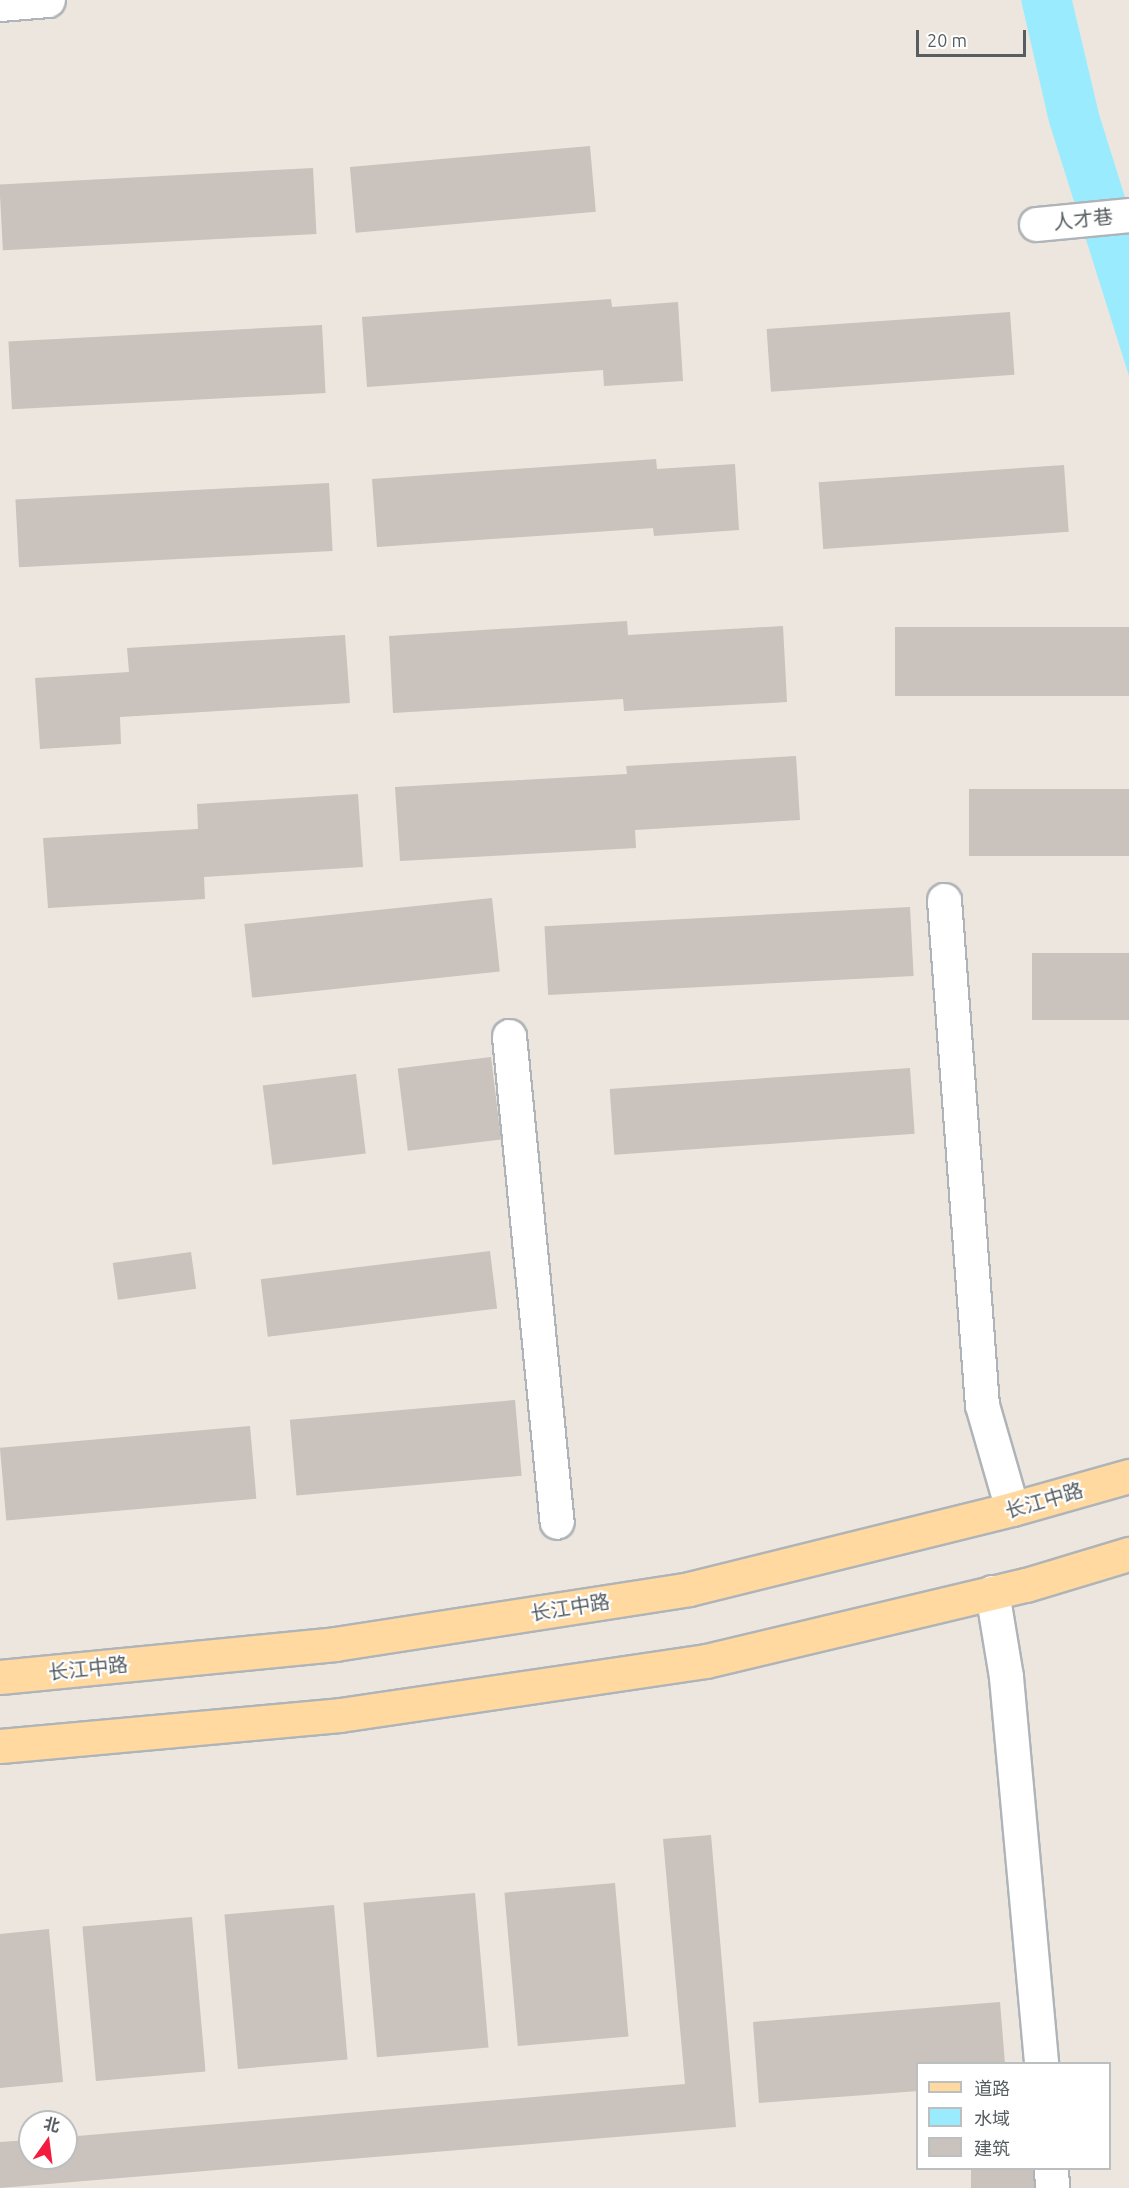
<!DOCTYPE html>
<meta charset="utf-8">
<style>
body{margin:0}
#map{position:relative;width:1129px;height:2188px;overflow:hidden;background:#ece6de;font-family:Ubuntu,"Noto Sans SC",sans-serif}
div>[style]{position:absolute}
.water>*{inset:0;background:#9bebff}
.building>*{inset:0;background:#c9c2bd;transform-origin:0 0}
.roads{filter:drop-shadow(2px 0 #afb4b8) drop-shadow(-2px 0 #afb4b8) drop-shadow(0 2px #afb4b8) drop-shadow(0 -2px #afb4b8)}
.minor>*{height:33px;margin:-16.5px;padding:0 16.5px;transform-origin:16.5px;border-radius:16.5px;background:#fff}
.major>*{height:33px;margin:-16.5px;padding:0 16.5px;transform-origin:16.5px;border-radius:16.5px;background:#ffd9a0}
span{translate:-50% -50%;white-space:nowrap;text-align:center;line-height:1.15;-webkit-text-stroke:4.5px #fff;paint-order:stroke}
.street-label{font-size:20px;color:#575e61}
.legend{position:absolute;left:916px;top:2062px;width:195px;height:108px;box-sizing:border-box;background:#fff;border:2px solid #bcbfc0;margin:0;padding:8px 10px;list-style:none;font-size:18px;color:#575e61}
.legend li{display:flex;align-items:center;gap:12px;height:30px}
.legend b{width:30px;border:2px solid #bcbfc0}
.north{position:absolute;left:18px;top:2110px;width:60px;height:60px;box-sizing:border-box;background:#fff;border:2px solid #bcbfc0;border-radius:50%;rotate:14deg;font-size:16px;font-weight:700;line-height:24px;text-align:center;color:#575e61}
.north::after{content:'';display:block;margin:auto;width:21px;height:27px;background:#f41c3e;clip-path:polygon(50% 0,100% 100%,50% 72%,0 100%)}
.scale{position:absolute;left:916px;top:30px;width:110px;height:27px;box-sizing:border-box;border:3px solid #575e61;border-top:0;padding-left:8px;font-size:18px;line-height:21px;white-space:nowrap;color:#575e61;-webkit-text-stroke:4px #fff;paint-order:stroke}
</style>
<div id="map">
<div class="water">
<i style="clip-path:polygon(1021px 0,1072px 0,1099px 114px,1129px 210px,1129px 376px,1049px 122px)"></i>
</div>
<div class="building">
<i style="left:590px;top:146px;width:66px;height:241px;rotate:85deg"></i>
<i style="left:313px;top:168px;width:66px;height:314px;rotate:87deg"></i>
<i style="clip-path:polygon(611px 299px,612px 307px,678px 302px,683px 381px,604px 386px,603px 370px,367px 387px,362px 317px)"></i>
<i style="left:1010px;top:312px;width:63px;height:244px;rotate:86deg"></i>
<i style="left:322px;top:325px;width:68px;height:314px;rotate:87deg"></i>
<i style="clip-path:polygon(656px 459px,657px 469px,735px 464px,739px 530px,654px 536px,653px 528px,377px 547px,372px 479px)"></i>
<i style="left:1064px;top:465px;width:67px;height:246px;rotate:86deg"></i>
<i style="left:329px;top:483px;width:68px;height:314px;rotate:87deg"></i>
<i style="clip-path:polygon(627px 621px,628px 635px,783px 626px,787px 702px,624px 711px,623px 699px,393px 713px,389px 636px)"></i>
<i style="left:1129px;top:627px;width:69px;height:234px;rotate:90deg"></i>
<i style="clip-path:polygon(345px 635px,350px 703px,120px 717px,121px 744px,40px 749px,35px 678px,129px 672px,127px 648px)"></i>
<i style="clip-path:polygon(796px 756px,800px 820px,635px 830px,636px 848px,400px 861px,395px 787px,627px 774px,626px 766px)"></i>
<i style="left:1129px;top:789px;width:67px;height:160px;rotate:90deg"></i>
<i style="clip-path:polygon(358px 794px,363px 867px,204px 877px,205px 899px,48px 908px,43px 838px,198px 829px,197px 804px)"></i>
<i style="left:492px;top:898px;width:74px;height:249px;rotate:84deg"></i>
<i style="left:910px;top:907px;width:69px;height:366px;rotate:87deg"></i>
<i style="left:1129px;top:953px;width:67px;height:97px;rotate:90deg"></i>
<i style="left:491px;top:1057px;width:83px;height:94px;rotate:83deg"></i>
<i style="left:910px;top:1068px;width:66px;height:301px;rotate:86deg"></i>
<i style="left:356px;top:1074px;width:80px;height:94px;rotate:83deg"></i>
<i style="left:490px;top:1251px;width:58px;height:231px;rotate:83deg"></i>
<i style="left:191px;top:1252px;width:37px;height:79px;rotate:82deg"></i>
<i style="left:515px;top:1400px;width:76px;height:226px;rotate:85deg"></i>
<i style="left:250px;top:1426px;width:73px;height:251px;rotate:85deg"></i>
<i style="clip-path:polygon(711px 1835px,736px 2127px,0 2188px,0 2142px,30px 2140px,30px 2158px,66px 2158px,66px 2137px,685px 2084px,663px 1839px)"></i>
<i style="left:615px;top:1883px;width:154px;height:111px;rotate:85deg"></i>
<i style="left:475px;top:1893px;width:155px;height:112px;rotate:85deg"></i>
<i style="left:334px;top:1905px;width:155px;height:110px;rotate:85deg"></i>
<i style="left:192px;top:1917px;width:155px;height:110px;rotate:85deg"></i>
<i style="clip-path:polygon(49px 1929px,63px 2082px,0 2088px,0 1934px)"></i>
<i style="clip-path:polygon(1000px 2002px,1005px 2064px,918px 2064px,918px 2091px,759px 2103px,753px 2022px)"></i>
<i style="left:971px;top:2168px;width:67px;height:20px"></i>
</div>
<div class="roads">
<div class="minor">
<i style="left:0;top:4px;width:48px;rotate:-4.8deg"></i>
<i style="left:1036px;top:224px;width:93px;rotate:-5.5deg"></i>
<i style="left:944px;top:900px;width:506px;rotate:85.7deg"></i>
<i style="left:982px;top:1405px;width:108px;rotate:73.9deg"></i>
<i style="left:509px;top:1036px;width:488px;rotate:84.4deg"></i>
<i style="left:992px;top:1592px;width:86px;rotate:80.6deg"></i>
<i style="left:1006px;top:1677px;width:389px;rotate:84.8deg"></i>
<i style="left:1051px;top:2168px;width:20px;rotate:87deg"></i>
</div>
<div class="major">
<i style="left:0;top:1677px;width:337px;rotate:-5.6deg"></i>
<i style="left:335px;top:1644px;width:358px;rotate:-8.8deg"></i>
<i style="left:689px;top:1589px;width:333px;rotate:-13.9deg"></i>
<i style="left:1012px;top:1509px;width:122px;rotate:-15.8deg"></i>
<i style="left:0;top:1746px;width:341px;rotate:-5.2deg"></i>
<i style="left:340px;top:1715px;width:370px;rotate:-8.4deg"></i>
<i style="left:706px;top:1661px;width:329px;rotate:-13.4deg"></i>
<i style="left:1026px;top:1585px;width:108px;rotate:-16.8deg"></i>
</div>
</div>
<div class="street-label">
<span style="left:1083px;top:219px;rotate:-6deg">人才巷</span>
<span style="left:1044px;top:1500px;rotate:-16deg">长江中路</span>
<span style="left:570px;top:1607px;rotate:-9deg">长江中路</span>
<span style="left:88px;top:1668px;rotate:-6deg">长江中路</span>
</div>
<ul class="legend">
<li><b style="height:8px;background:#ffd9a0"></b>道路</li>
<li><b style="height:16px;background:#9bebff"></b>水域</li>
<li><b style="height:16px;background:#c9c2bd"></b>建筑</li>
</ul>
<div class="north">北</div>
<div class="scale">20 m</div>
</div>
